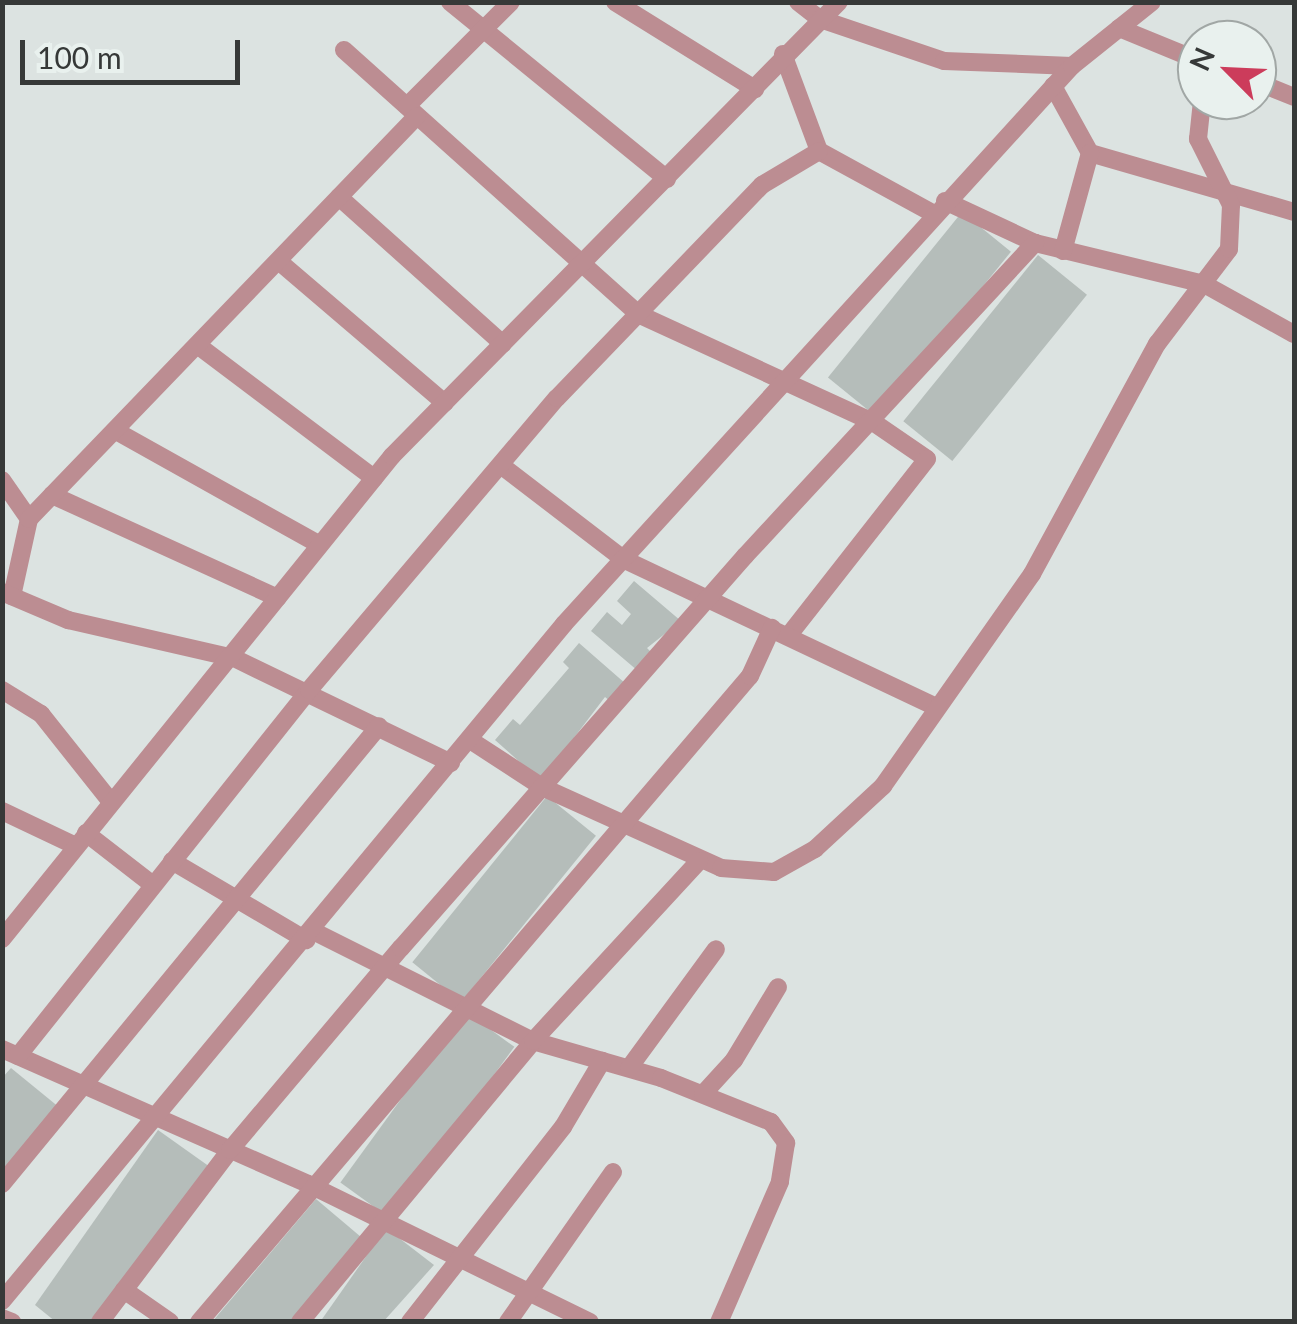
<!DOCTYPE html>
<style>
body{margin:0}
#map{position:relative;width:1297px;height:1324px;overflow:hidden;background:#dce3e1;font-family:Lato,sans-serif}
div>[style]{position:absolute}
.building>*{inset:0;background:#b5bdba;transform-origin:0 0}
.minor>*{height:18px;margin:-9px;padding:0 9px;transform-origin:9px;border-radius:9px;background:#bc8d92}
span{translate:-50% -50%;white-space:nowrap;text-align:center;line-height:1.15;-webkit-text-stroke:8px #e9f1ee;paint-order:stroke}
.frame{position:absolute;inset:0;border:5px solid #363938;pointer-events:none}
.north{position:absolute;left:1177px;top:20px;width:100px;height:100px;box-sizing:border-box;background:#e9f1ee;border:2px solid #a1a7a5;border-radius:50%;rotate:294deg;font-size:28px;font-weight:700;line-height:40px;text-align:center;color:#363938}
.north::after{content:'';display:block;margin:auto;width:35px;height:45px;background:#cc3c5b;clip-path:polygon(50% 0,100% 100%,50% 72%,0 100%)}
.scale{position:absolute;left:20px;top:40px;width:220px;height:45px;box-sizing:border-box;border:5px solid #363938;border-top:0;padding-left:12px;font-size:30px;line-height:35px;white-space:nowrap;color:#363938;-webkit-text-stroke:8px #e9f1ee;paint-order:stroke}
</style>
<div id="map">
<div class="building">
<i style="left:962px;top:212px;width:63px;height:213px;rotate:39deg"></i>
<i style="left:1038px;top:255px;width:63px;height:214px;rotate:39deg"></i>
<i style="clip-path:polygon(634px 581px,681px 621px,647px 648px,653px 654px,638px 671px,591px 631px,607px 612px,622px 625px,631px 614px,617px 601px)"></i>
<i style="clip-path:polygon(579px 643px,626px 684px,611px 702px,605px 697px,541px 781px,495px 740px,513px 719px,520px 725px,569px 668px,563px 662px)"></i>
<i style="left:547px;top:796px;width:63px;height:214px;rotate:39deg"></i>
<i style="left:465px;top:1011px;width:61px;height:212px;rotate:36deg"></i>
<i style="clip-path:polygon(11px 1068px,60px 1108px,2px 1176px,2px 1078px)"></i>
<i style="clip-path:polygon(158px 1130px,210px 1167px,97px 1322px,56px 1322px,35px 1305px)"></i>
<i style="clip-path:polygon(316px 1199px,361px 1237px,291px 1322px,212px 1322px)"></i>
<i style="clip-path:polygon(386px 1228px,434px 1265px,383px 1322px,320px 1322px)"></i>
</div>
<div class="minor">
<i style="left:450px;top:2px;width:280px;rotate:39.2deg"></i>
<i style="left:615px;top:2px;width:165px;rotate:31.9deg"></i>
<i style="left:798px;top:2px;width:28px;rotate:38deg"></i>
<i style="left:820px;top:19px;width:131px;rotate:18.7deg"></i>
<i style="left:944px;top:61px;width:128px;rotate:2.2deg"></i>
<i style="left:1119px;top:28px;width:84px;rotate:22.3deg"></i>
<i style="left:344px;top:50px;width:395px;rotate:41.9deg"></i>
<i style="left:638px;top:314px;width:259px;rotate:24.7deg"></i>
<i style="left:873px;top:422px;width:65px;rotate:34.4deg"></i>
<i style="left:927px;top:459px;width:225px;rotate:128.1deg"></i>
<i style="left:783px;top:54px;width:103px;rotate:69.6deg"></i>
<i style="left:819px;top:151px;width:131px;rotate:28.7deg"></i>
<i style="left:1257px;top:82px;width:40px;rotate:22deg"></i>
<i style="left:1053px;top:86px;width:77px;rotate:61.1deg"></i>
<i style="left:1090px;top:153px;width:212px;rotate:16.1deg"></i>
<i style="left:407px;top:106px;width:147px;rotate:-45deg"></i>
<i style="left:339px;top:197px;width:220px;rotate:41.9deg"></i>
<i style="left:945px;top:201px;width:99px;rotate:25deg"></i>
<i style="left:1035px;top:243px;width:174px;rotate:13.6deg"></i>
<i style="left:1204px;top:284px;width:103px;rotate:29.1deg"></i>
<i style="left:1063px;top:251px;width:102px;rotate:-74.6deg"></i>
<i style="left:282px;top:264px;width:214px;rotate:40.5deg"></i>
<i style="left:200px;top:347px;width:218px;rotate:37deg"></i>
<i style="left:116px;top:431px;width:231px;rotate:29.2deg"></i>
<i style="left:502px;top:466px;width:153px;rotate:37.5deg"></i>
<i style="left:623px;top:559px;width:344px;rotate:25.3deg"></i>
<i style="left:2px;top:480px;width:47px;rotate:55.3deg"></i>
<i style="left:29px;top:519px;width:79px;rotate:102.4deg"></i>
<i style="left:52px;top:495px;width:248px;rotate:24.5deg"></i>
<i style="left:29px;top:519px;width:559px;rotate:-46.09deg"></i>
<i style="left:2px;top:592px;width:72px;rotate:23deg"></i>
<i style="left:68px;top:620px;width:170px;rotate:12.9deg"></i>
<i style="left:234px;top:658px;width:241px;rotate:25.8deg"></i>
<i style="left:2px;top:690px;width:46px;rotate:31.6deg"></i>
<i style="left:41px;top:714px;width:112px;rotate:51.5deg"></i>
<i style="left:470px;top:740px;width:86px;rotate:33.1deg"></i>
<i style="left:542px;top:787px;width:196px;rotate:24.3deg"></i>
<i style="left:721px;top:868px;width:53px;rotate:4.3deg"></i>
<i style="left:774px;top:872px;width:47px;rotate:-29.3deg"></i>
<i style="left:815px;top:849px;width:93px;rotate:-42.8deg"></i>
<i style="left:883px;top:786px;width:259px;rotate:-54.9deg"></i>
<i style="left:1032px;top:574px;width:262px;rotate:-61.5deg"></i>
<i style="left:1157px;top:344px;width:119px;rotate:-52.8deg"></i>
<i style="left:1229px;top:249px;width:44px;rotate:-87.4deg"></i>
<i style="left:1231px;top:205px;width:74px;rotate:-116.6deg"></i>
<i style="left:1198px;top:139px;width:39px;rotate:-84deg"></i>
<i style="left:2px;top:811px;width:82px;rotate:25.3deg"></i>
<i style="left:86px;top:833px;width:85px;rotate:37.8deg"></i>
<i style="left:172px;top:861px;width:156px;rotate:30.5deg"></i>
<i style="left:313px;top:931px;width:246px;rotate:26.6deg"></i>
<i style="left:533px;top:1041px;width:133px;rotate:16.1deg"></i>
<i style="left:661px;top:1078px;width:118px;rotate:21.8deg"></i>
<i style="left:771px;top:1122px;width:26px;rotate:54deg"></i>
<i style="left:786px;top:1143px;width:39px;rotate:99deg"></i>
<i style="left:780px;top:1182px;width:153px;rotate:113.5deg"></i>
<i style="left:2px;top:939px;width:621px;rotate:-51.08deg"></i>
<i style="left:392px;top:456px;width:637px;rotate:-45.45deg"></i>
<i style="left:2px;top:1049px;width:334px;rotate:23.8deg"></i>
<i style="left:308px;top:1184px;width:314px;rotate:26.1deg"></i>
<i style="left:18px;top:1056px;width:468px;rotate:-51.5deg"></i>
<i style="left:309px;top:690px;width:383px;rotate:-49.7deg"></i>
<i style="left:557px;top:398px;width:296px;rotate:-46.1deg"></i>
<i style="left:762px;top:185px;width:66px;rotate:-30.8deg"></i>
<i style="left:629px;top:1068px;width:147px;rotate:-53.8deg"></i>
<i style="left:703px;top:1094px;width:46px;rotate:-47.6deg"></i>
<i style="left:734px;top:1060px;width:85px;rotate:-58.9deg"></i>
<i style="left:2px;top:1184px;width:593px;rotate:-50.54deg"></i>
<i style="left:124px;top:1290px;width:56px;rotate:34.8deg"></i>
<i style="left:2px;top:1301px;width:880px;rotate:-50.3deg"></i>
<i style="left:564px;top:624px;width:755px;rotate:-47.69deg"></i>
<i style="left:1072px;top:66px;width:102px;rotate:-38.7deg"></i>
<i style="left:2px;top:1318px;width:11px;rotate:22deg"></i>
<i style="left:100px;top:1322px;width:216px;rotate:-52.9deg"></i>
<i style="left:230px;top:1150px;width:265px;rotate:-49.8deg"></i>
<i style="left:401px;top:948px;width:522px;rotate:-48.73deg"></i>
<i style="left:745px;top:556px;width:427px;rotate:-47.2deg"></i>
<i style="left:199px;top:1322px;width:849px;rotate:-49.54deg"></i>
<i style="left:750px;top:676px;width:53px;rotate:-65.4deg"></i>
<i style="left:300px;top:1322px;width:365px;rotate:-50.3deg"></i>
<i style="left:533px;top:1041px;width:245px;rotate:-47.3deg"></i>
<i style="left:410px;top:1322px;width:248px;rotate:-51.9deg"></i>
<i style="left:563px;top:1127px;width:77px;rotate:-59.4deg"></i>
<i style="left:508px;top:1322px;width:183px;rotate:-55deg"></i>
</div>
<div class="frame"></div>
<div class="north">N</div>
<div class="scale">100 m</div>
</div>
